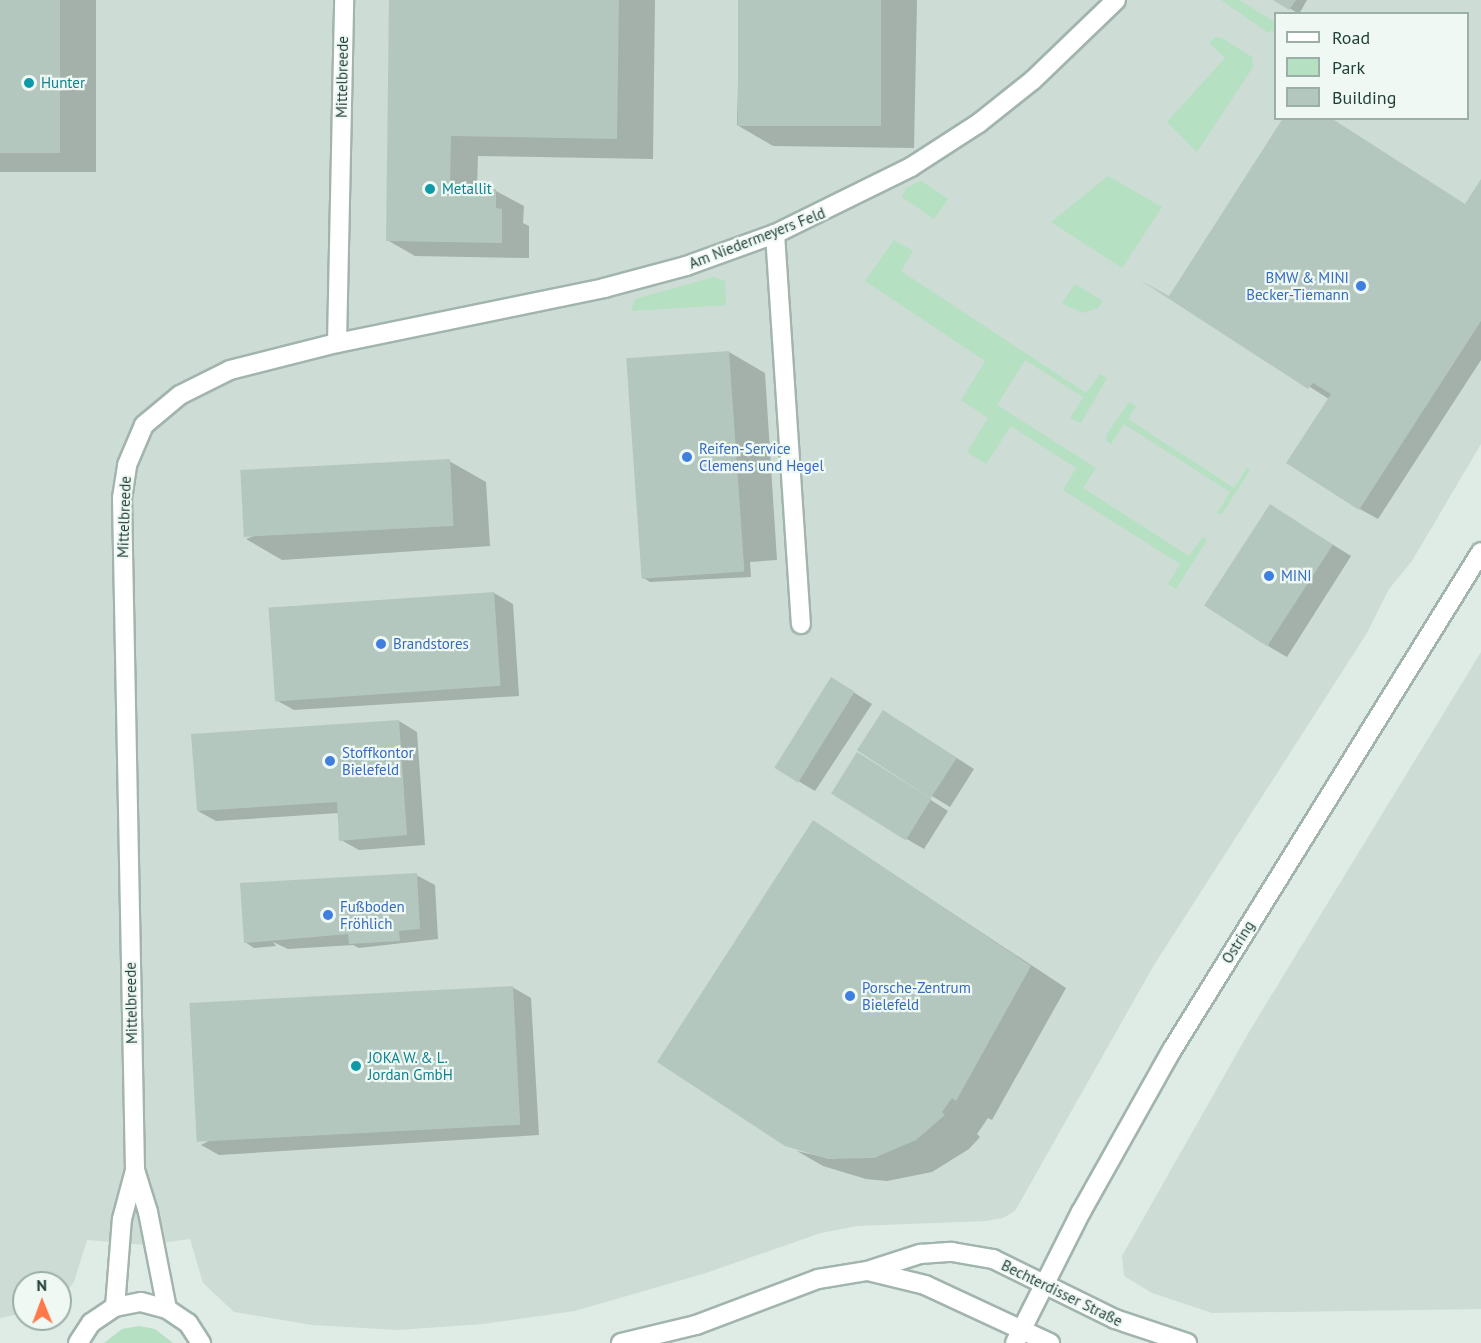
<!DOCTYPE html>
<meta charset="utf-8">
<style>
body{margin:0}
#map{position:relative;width:1481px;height:1343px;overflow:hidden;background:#dfece6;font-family:"PT Sans",sans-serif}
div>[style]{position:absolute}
.built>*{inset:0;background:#cddcd5}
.green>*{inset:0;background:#b5e0c1}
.shadow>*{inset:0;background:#0003;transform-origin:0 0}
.building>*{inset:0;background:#b4c7bf;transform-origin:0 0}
.roads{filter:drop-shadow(2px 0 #a1b4ae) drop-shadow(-2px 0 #a1b4ae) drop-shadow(0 2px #a1b4ae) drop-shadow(0 -2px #a1b4ae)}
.lane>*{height:18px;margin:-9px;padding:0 9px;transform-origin:9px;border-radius:9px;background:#fff}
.street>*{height:18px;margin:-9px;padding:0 9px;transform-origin:9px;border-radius:9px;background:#fff}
.secondary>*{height:18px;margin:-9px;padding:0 9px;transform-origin:9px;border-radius:9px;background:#fff}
.dots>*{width:16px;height:16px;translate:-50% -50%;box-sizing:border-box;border:3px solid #f0f8f4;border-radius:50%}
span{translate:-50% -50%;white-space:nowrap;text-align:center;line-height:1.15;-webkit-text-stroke:4.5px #f0f8f4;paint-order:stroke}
.street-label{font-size:15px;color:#1e3e36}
.culture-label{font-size:15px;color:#0d838f}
.left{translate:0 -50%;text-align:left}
.shop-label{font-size:15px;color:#366cbe}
.right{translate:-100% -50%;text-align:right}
.legend{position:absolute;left:1274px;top:12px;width:195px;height:108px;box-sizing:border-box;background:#f0f8f4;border:2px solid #9caea8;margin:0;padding:8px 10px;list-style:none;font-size:18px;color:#1e3e36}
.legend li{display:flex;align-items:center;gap:12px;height:30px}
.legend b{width:30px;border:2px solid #9caea8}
.north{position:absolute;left:12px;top:1271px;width:60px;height:60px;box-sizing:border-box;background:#f0f8f4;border:2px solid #9caea8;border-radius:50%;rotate:359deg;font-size:16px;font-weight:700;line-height:24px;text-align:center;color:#1e3e36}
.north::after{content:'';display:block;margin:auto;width:21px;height:27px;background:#ff784a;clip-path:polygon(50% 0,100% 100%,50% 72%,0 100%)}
</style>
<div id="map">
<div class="built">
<i style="clip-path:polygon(evenodd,0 0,1481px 0,1481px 444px,1412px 561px,1389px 589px,1367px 633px,1154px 965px,1015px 1211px,1003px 1218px,985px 1221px,857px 1226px,821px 1233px,706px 1273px,575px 1311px,483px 1324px,398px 1330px,312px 1325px,234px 1312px,203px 1283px,190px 1239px,146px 1245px,87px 1240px,74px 1282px,62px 1297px,60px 1283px,24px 1283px,24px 1313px,0 1318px,0 0,1276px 14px,1468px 14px,1468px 118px,1276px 118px,1276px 14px)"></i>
<i style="clip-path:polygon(1481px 652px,1481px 1309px,1212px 1313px,1152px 1293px,1124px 1276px,1122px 1256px,1249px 1032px)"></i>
</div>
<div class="green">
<i style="clip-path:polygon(1221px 0,1239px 0,1275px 22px,1275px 31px,1267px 32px)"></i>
<i style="clip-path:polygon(1222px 38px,1252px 57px,1253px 67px,1197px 152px,1167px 122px,1225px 58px,1209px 43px,1215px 37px)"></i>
<i style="clip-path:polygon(1108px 176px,1162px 207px,1122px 268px,1051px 222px)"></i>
<i style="clip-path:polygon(921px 181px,948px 199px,934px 219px,902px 197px,906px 188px)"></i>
<i style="clip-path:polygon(894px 240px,913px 251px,901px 271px,1086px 393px,1100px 374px,1107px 378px,1081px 423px,1070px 418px,1083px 397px,1025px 360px,997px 405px,1096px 468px,1083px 488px,1189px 556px,1203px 537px,1207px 540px,1176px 589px,1168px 584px,1180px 564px,1063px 490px,1076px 468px,1011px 426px,986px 464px,967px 452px,988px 418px,961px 400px,985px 361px,865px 281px)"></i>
<i style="clip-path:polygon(714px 277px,725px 281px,726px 305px,631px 311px,635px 299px)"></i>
<i style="clip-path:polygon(1075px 284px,1103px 301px,1098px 308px,1082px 313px,1062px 303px)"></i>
<i style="clip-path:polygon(1129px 402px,1136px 406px,1128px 419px,1234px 488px,1247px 468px,1250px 470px,1222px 514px,1217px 513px,1230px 492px,1124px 424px,1111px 444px,1106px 441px,1107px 434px)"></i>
<i style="clip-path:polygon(139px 1326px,155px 1329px,173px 1343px,104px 1343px,122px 1329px)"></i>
</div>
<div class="shadow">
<i style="left:0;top:0;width:96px;height:172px"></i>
<i style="clip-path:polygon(391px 0,655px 0,653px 159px,478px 156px,477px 190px,496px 191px,524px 206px,523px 223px,529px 226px,529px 258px,415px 256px,387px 240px)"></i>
<i style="clip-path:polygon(740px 0,917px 0,914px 148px,773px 146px,737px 125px)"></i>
<i style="clip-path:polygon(1276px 0,1307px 0,1299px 14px)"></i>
<i style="clip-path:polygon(1481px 182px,1481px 360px,1378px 519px,1360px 509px,1329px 399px,1169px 297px,1466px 205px)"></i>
<i style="clip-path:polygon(729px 352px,765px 373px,777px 560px,750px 562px,751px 577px,650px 582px,642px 577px)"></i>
<i style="clip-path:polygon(449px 461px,486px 482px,490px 546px,282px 560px,246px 539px)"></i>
<i style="clip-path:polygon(1288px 517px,1351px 556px,1287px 657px,1268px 646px)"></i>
<i style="clip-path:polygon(494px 593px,513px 604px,519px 696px,294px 710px,276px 700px,269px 608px)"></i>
<i style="clip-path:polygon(850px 690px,872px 704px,815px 791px,775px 767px)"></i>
<i style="clip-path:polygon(399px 721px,417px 732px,425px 845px,359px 850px,341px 840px,339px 813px,216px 821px,198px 811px)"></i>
<i style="clip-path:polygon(902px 723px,974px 769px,950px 807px,932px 796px)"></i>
<i style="clip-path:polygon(876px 765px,948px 811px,924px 849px,905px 838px)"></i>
<i style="clip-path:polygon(814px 822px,1066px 988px,992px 1120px,988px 1118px,977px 1134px,980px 1137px,969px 1149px,932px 1172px,887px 1181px,866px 1179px,823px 1166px,797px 1151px,836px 1160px,788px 1145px)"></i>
<i style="clip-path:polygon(416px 875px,435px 885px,438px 939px,359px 948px,353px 945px,288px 949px,273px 942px,276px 946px,254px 948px,245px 942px)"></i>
<i style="clip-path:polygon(512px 987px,531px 998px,539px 1135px,219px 1155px,201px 1145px)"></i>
</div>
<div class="building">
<i style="left:0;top:0;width:60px;height:153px"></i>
<i style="clip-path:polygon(389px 0,619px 0,617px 139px,451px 136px,450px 188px,496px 189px,496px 208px,502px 209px,502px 243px,386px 241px)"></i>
<i style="left:738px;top:0;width:143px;height:126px"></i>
<i style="clip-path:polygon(1273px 0,1296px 0,1289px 10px)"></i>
<i style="clip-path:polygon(1283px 118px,1331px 118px,1465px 204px,1481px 179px,1481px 321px,1359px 510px,1286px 463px,1331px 394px,1313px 383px,1308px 389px,1140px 280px,1169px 296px)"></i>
<i style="left:729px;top:351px;width:221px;height:103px;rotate:86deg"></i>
<i style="left:450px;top:459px;width:67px;height:210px;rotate:87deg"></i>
<i style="left:1270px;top:504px;width:75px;height:121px;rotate:33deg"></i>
<i style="left:494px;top:592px;width:94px;height:226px;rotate:86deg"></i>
<i style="left:831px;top:677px;width:28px;height:107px;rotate:32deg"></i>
<i style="left:883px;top:710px;width:88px;height:48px;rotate:33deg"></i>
<i style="clip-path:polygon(399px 720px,407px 835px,339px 841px,337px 802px,197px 811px,191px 734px)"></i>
<i style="left:857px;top:752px;width:88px;height:49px;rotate:32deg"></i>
<i style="clip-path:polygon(813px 820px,1031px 966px,956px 1101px,952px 1098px,942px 1112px,945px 1115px,916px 1140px,874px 1158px,828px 1159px,785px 1146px,657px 1062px)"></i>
<i style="clip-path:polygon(417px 873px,420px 929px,399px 931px,400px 941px,349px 944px,348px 934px,244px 943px,240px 883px)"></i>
<i style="left:513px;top:986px;width:139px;height:324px;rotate:87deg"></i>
</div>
<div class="roads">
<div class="lane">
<i style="left:775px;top:234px;width:391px;rotate:86.2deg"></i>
</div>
<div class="street">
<i style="left:337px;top:343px;width:273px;rotate:-11.6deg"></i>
<i style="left:604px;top:288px;width:85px;rotate:-15deg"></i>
<i style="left:686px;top:266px;width:95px;rotate:-19.8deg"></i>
<i style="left:775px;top:234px;width:152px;rotate:-26.2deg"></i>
<i style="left:911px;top:167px;width:81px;rotate:-32.9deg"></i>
<i style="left:979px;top:123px;width:69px;rotate:-38.5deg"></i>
<i style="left:1033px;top:80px;width:115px;rotate:-43.9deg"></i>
<i style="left:115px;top:1307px;width:88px;rotate:-85.5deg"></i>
<i style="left:122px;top:1219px;width:51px;rotate:-75.1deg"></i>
<i style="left:167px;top:1309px;width:99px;rotate:-101.1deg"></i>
<i style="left:148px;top:1212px;width:44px;rotate:-107.2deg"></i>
<i style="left:135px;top:1170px;width:672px;rotate:-91.11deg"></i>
<i style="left:122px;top:498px;width:33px;rotate:-81deg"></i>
<i style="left:127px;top:465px;width:43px;rotate:-67deg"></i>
<i style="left:144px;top:425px;width:47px;rotate:-39.8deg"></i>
<i style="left:180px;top:395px;width:56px;rotate:-26.6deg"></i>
<i style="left:230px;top:370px;width:110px;rotate:-14.2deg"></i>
<i style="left:337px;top:343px;width:343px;rotate:-88.8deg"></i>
</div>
<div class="secondary">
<i style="left:868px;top:1271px;width:59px;rotate:13.8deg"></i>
<i style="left:925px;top:1285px;width:138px;rotate:24.9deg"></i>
<i style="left:78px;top:1343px;width:24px;rotate:-57deg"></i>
<i style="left:91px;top:1323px;width:29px;rotate:-34deg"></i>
<i style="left:115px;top:1307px;width:26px;rotate:-11deg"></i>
<i style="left:141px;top:1302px;width:27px;rotate:15deg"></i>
<i style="left:167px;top:1309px;width:25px;rotate:34deg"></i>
<i style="left:188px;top:1323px;width:24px;rotate:57deg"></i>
<i style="left:621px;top:1343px;width:77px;rotate:-13.5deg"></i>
<i style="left:696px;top:1325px;width:130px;rotate:-20.7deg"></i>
<i style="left:818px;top:1279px;width:50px;rotate:-9.3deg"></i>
<i style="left:867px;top:1271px;width:56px;rotate:-17.8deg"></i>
<i style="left:920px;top:1254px;width:32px;rotate:-4deg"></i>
<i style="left:952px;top:1252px;width:42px;rotate:9.7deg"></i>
<i style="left:993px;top:1259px;width:136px;rotate:26.2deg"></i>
<i style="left:1115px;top:1319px;width:76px;rotate:18.4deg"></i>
<i style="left:1015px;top:1343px;width:147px;rotate:-63.3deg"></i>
<i style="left:1081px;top:1212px;width:186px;rotate:-60.7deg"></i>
<i style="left:1172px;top:1050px;width:586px;rotate:-58.18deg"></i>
</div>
</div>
<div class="dots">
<i style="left:29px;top:83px;background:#0f9aa8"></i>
<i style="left:430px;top:189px;background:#0f9aa8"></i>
<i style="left:1361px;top:286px;background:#3f7fe0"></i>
<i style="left:687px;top:457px;background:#3f7fe0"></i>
<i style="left:1269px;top:576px;background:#3f7fe0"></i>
<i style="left:381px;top:644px;background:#3f7fe0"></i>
<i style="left:330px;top:761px;background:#3f7fe0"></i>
<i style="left:328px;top:915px;background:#3f7fe0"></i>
<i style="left:850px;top:996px;background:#3f7fe0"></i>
<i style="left:356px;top:1066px;background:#0f9aa8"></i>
</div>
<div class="street-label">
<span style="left:342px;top:77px;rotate:-89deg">Mittelbreede</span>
<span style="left:757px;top:238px;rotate:-21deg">Am Niedermeyers Feld</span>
<span style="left:124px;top:517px;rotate:-88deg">Mittelbreede</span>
<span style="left:1238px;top:942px;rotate:-58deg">Ostring</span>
<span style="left:131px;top:1003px;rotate:-91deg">Mittelbreede</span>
<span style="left:1062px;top:1293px;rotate:26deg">Bechterdisser Straße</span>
</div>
<div class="culture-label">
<span class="left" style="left:41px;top:83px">Hunter</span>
<span class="left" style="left:442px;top:189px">Metallit</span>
<span class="left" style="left:368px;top:1066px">JOKA W. &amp; L.<br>Jordan GmbH</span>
</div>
<div class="shop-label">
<span class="right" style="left:1349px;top:286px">BMW &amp; MINI<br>Becker-Tiemann</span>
<span class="left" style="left:699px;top:457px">Reifen-Service<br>Clemens und Hegel</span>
<span class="left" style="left:1281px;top:576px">MINI</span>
<span class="left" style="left:393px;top:644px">Brandstores</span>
<span class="left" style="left:342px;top:761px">Stoffkontor<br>Bielefeld</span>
<span class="left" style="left:340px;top:915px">Fußboden<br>Fröhlich</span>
<span class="left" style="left:862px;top:996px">Porsche-Zentrum<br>Bielefeld</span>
</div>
<ul class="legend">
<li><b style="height:8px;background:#fff"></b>Road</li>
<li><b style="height:16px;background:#b5e0c1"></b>Park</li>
<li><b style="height:16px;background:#b4c7bf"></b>Building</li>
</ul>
<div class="north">N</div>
</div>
